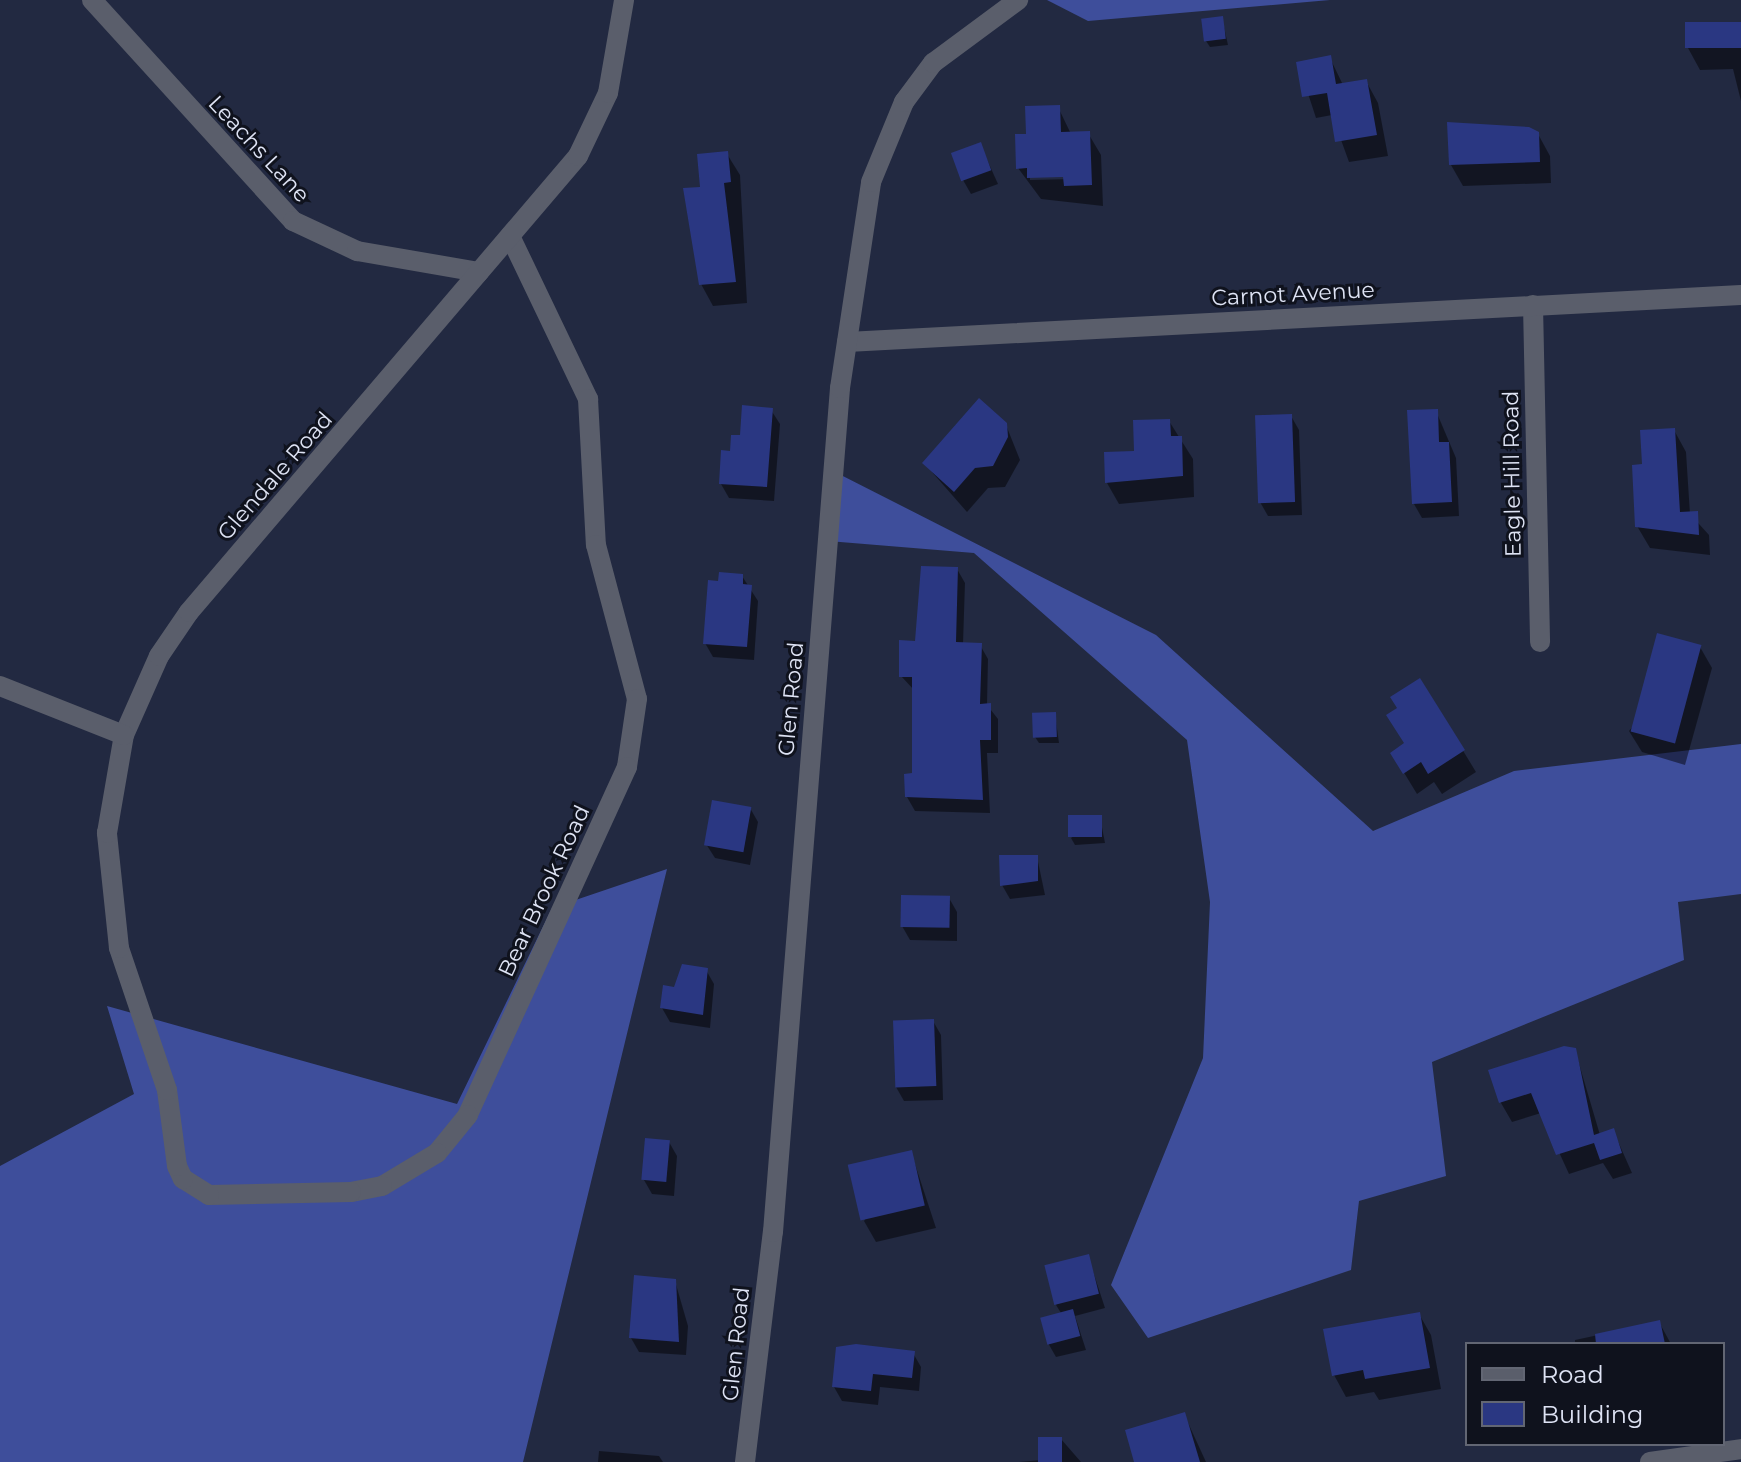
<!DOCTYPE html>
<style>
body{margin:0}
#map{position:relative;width:1741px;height:1462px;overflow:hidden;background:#222941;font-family:Montserrat,sans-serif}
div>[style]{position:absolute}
.forest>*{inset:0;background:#3e4e9b}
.shadow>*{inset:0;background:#0007}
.building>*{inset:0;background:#2a3782;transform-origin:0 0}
.minor>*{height:20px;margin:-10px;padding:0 10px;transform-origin:10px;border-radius:10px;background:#5a5e6b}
span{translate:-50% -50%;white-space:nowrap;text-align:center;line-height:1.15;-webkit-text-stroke:6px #0f121d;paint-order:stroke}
.street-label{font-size:22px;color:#dee3f4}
.legend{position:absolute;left:1465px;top:1342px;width:260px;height:104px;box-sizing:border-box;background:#0f121d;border:2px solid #626673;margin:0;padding:10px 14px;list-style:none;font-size:24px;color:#dee3f4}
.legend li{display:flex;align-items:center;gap:16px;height:40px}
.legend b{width:40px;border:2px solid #626673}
</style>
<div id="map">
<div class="forest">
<i style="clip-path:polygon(1047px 0,1330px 0,1088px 21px)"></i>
<i style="clip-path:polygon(833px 471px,1156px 635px,1373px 831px,1514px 771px,1741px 744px,1741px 894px,1678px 902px,1684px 960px,1432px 1062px,1446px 1176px,1359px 1201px,1351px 1270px,1148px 1338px,1111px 1285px,1203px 1058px,1210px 902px,1187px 740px,974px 553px,828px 541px)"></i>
<i style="clip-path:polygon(667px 869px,523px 1462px,0 1462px,0 1166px,134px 1094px,107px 1006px,457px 1104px,552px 908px)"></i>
</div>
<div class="shadow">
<i style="clip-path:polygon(1222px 18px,1228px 45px,1210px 47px,1206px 41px)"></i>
<i style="clip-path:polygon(1741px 24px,1741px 101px,1733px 69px,1700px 70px,1688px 48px)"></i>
<i style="clip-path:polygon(1330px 58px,1343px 85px,1366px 81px,1378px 103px,1388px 156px,1349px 162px,1332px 115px,1316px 118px,1298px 63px)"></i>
<i style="clip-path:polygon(evenodd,1058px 107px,1071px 134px,1088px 133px,1101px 155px,1103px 206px,1041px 199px,1018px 168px,1028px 136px,1058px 107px,1073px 175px,1073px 179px,1030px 180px,1030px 176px,1073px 175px)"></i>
<i style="clip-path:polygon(1538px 134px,1550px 156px,1551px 183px,1463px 186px,1451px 165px)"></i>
<i style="clip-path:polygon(980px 144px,998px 184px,971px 194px,963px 180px)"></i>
<i style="clip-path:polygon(727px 154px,740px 175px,747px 303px,713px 306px,701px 284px,702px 189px)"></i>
<i style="clip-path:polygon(771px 410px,780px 424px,774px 501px,729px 498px,721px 484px,732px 453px)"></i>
<i style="clip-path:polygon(1436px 411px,1456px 458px,1459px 516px,1422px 518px,1414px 504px)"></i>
<i style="clip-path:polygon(1291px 416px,1299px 430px,1302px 515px,1268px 516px,1260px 502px)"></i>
<i style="clip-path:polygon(1169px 421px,1193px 459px,1194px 497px,1119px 504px,1107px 483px)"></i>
<i style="clip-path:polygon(1006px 425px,1020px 460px,1005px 487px,988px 488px,967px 512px,924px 463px)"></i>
<i style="clip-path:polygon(1674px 430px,1686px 452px,1690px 514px,1709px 535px,1710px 555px,1650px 548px,1637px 526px,1644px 466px)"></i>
<i style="clip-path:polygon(957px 569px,965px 583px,963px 644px,980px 645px,988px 659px,987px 705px,998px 719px,998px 753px,987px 753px,990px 813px,915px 811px,907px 797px,914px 775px,914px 690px,901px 676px)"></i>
<i style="clip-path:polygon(742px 576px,758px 601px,754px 660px,713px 657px,705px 643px,720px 583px)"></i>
<i style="clip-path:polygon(1700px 647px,1712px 668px,1685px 765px,1642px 752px,1629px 731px)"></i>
<i style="clip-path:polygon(1420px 680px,1476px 772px,1442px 794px,1434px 782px,1417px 794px,1392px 753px,1406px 744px,1399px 709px)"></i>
<i style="clip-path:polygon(1055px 714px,1059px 743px,1039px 743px,1035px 737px)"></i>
<i style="clip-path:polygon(750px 808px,758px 822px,750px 865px,715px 858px,706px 844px)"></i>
<i style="clip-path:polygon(1100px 817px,1105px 843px,1075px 845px,1071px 838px)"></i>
<i style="clip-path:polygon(1037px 857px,1045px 895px,1010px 899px,1002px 885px)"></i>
<i style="clip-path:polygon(949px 898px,957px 912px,957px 941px,910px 940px,902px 926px)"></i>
<i style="clip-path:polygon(706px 970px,714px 984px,710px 1028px,670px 1022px,662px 1008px,675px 989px)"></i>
<i style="clip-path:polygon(933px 1021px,941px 1035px,943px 1100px,904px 1101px,896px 1087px)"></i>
<i style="clip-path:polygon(1575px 1050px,1600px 1135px,1613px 1130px,1632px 1173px,1613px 1179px,1603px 1163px,1569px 1174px,1541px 1113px,1512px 1122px,1501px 1103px,1491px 1071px)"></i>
<i style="clip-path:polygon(669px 1142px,677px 1156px,674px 1196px,652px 1194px,644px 1180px)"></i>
<i style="clip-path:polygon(911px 1152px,936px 1228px,876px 1242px,864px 1221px)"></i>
<i style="clip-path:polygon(1088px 1256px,1105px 1308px,1075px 1316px,1086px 1350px,1056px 1357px,1048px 1343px,1061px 1313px,1056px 1305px)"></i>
<i style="clip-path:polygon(675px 1281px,688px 1326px,686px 1355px,639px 1352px,631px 1338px)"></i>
<i style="clip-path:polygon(1419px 1314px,1431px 1335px,1441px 1389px,1379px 1400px,1374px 1392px,1346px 1397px,1334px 1375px)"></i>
<i style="clip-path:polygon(1659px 1322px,1671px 1344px,1575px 1344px,1575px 1340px)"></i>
<i style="clip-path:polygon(913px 1353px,921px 1367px,919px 1391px,880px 1387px,878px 1405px,842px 1401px,834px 1387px)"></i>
<i style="clip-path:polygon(1184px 1414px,1206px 1462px,1136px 1462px)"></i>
<i style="clip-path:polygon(1061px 1439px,1081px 1462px,1019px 1462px,1041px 1460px)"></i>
<i style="clip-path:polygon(599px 1451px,659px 1456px,663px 1462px,598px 1462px)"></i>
</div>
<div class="building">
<i style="left:1223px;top:16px;width:23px;height:22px;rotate:83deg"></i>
<i style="left:1741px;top:22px;width:26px;height:56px;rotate:90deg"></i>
<i style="clip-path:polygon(1331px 55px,1336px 84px,1367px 79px,1377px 135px,1335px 142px,1327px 93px,1302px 97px,1296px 62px)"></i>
<i style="clip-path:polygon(1060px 105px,1061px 132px,1090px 131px,1092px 185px,1064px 186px,1063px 177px,1027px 178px,1027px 168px,1016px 169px,1015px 134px,1026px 134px,1025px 106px)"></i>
<i style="clip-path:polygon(1447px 122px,1529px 127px,1539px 132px,1540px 162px,1449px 165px)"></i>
<i style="left:981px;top:142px;width:30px;height:32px;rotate:70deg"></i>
<i style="clip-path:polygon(728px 151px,731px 182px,724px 183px,736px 282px,699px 285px,683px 188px,700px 187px,697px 154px)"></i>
<i style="clip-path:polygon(979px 398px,1007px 423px,1008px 437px,993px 466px,975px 468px,954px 492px,922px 463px)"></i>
<i style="clip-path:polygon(742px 405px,773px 408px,767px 487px,719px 484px,721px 450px,730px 451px,731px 435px,740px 435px)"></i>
<i style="clip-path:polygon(1438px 409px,1439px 442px,1449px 442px,1452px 502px,1412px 504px,1407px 410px)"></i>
<i style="left:1292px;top:414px;width:88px;height:37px;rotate:88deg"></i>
<i style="clip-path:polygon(1170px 419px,1171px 436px,1182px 436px,1183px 476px,1105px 483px,1104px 452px,1134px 451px,1133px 420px)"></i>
<i style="clip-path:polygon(1675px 428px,1680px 512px,1698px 511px,1699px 535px,1635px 527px,1632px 465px,1642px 464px,1640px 430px)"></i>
<i style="clip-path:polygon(921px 566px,958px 567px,956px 642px,982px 643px,980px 704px,991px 703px,991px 740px,980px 740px,983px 800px,905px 797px,904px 774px,912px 773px,912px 677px,899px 677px,899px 640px,915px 641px)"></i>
<i style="clip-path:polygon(719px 572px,743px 574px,743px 584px,752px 585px,747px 647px,703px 644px,708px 580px,718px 581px)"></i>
<i style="left:1657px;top:633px;width:46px;height:102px;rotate:15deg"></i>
<i style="clip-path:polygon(1420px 678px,1465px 750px,1428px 774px,1421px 762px,1403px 774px,1390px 753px,1404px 743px,1386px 715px,1397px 708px,1390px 697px)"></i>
<i style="left:1056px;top:712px;width:25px;height:24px;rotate:88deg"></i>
<i style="left:712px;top:800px;width:40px;height:46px;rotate:10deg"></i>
<i style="left:1102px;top:815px;width:22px;height:34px;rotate:90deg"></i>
<i style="clip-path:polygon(999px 855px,1038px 855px,1038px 881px,1000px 886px)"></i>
<i style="left:901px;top:895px;width:49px;height:32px;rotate:1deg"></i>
<i style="clip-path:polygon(682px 964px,708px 968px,703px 1015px,660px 1008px,663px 985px,674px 987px)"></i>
<i style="left:934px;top:1019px;width:67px;height:41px;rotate:88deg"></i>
<i style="clip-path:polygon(1564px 1046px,1576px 1048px,1594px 1135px,1614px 1128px,1622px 1153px,1600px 1160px,1594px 1143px,1556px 1155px,1531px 1093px,1499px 1103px,1488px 1070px)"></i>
<i style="left:645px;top:1138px;width:25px;height:42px;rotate:5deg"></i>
<i style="left:912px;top:1150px;width:57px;height:66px;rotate:77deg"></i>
<i style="left:1089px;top:1254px;width:41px;height:46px;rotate:76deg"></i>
<i style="clip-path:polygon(634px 1275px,676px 1279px,679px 1342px,629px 1338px)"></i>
<i style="left:1073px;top:1309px;width:28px;height:34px;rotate:75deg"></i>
<i style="clip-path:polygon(1420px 1312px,1430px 1368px,1365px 1379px,1363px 1370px,1332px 1376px,1323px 1329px)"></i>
<i style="clip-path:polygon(1660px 1320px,1665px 1344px,1596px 1344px,1595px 1334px)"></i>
<i style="clip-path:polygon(856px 1344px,915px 1351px,912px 1378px,873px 1374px,871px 1391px,832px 1387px,836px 1347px)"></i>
<i style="clip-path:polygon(1185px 1412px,1200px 1462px,1134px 1462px,1125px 1430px)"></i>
<i style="left:1038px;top:1437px;width:24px;height:25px"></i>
</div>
<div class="minor">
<i style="left:92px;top:0;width:299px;rotate:47.7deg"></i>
<i style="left:293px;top:221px;width:71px;rotate:25.1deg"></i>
<i style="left:357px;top:251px;width:124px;rotate:9.8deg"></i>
<i style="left:510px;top:236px;width:181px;rotate:64.4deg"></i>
<i style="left:588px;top:399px;width:146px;rotate:86.9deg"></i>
<i style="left:596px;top:545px;width:159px;rotate:75.1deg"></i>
<i style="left:637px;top:699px;width:69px;rotate:98.4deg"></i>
<i style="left:627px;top:767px;width:383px;rotate:114.6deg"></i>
<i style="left:468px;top:1115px;width:49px;rotate:129.2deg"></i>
<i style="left:437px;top:1153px;width:64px;rotate:149deg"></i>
<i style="left:382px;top:1186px;width:32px;rotate:169deg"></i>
<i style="left:351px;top:1192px;width:142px;rotate:178.8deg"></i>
<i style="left:209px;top:1195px;width:31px;rotate:-148deg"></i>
<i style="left:183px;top:1179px;width:14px;rotate:-115deg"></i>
<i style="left:177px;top:1166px;width:77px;rotate:-97.5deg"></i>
<i style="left:167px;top:1090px;width:150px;rotate:-108.7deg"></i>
<i style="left:119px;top:948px;width:116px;rotate:-96deg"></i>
<i style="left:107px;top:833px;width:99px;rotate:-80.2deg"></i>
<i style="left:124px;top:735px;width:86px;rotate:-66.1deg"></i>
<i style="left:159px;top:656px;width:53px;rotate:-55.7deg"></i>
<i style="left:189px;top:612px;width:599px;rotate:-49.53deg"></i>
<i style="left:578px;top:156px;width:70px;rotate:-64.5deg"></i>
<i style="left:608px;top:93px;width:94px;rotate:-80.2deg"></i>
<i style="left:1533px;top:305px;width:337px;rotate:88.8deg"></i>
<i style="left:847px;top:342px;width:895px;rotate:-3.01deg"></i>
<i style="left:0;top:686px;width:133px;rotate:21.6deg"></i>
<i style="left:745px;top:1462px;width:232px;rotate:-83.1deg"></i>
<i style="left:773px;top:1232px;width:847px;rotate:-85.46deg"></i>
<i style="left:840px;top:388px;width:208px;rotate:-81.4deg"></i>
<i style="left:871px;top:182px;width:87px;rotate:-67.6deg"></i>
<i style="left:904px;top:102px;width:49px;rotate:-53.4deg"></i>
<i style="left:933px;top:63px;width:106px;rotate:-36.5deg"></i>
<i style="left:1650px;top:1462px;width:92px;rotate:-8.1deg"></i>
</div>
<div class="street-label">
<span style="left:259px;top:149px;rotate:47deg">Leachs Lane</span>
<span style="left:1293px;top:294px;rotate:-3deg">Carnot Avenue</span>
<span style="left:1512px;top:474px;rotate:-91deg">Eagle Hill Road</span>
<span style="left:275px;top:476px;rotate:-49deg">Glendale Road</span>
<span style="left:791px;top:699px;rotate:-85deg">Glen Road</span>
<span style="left:544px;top:891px;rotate:-65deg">Bear Brook Road</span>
<span style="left:736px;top:1344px;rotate:-84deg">Glen Road</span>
</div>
<ul class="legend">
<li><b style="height:10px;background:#5a5e6b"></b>Road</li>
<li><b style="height:22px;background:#2a3782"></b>Building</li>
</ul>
</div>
